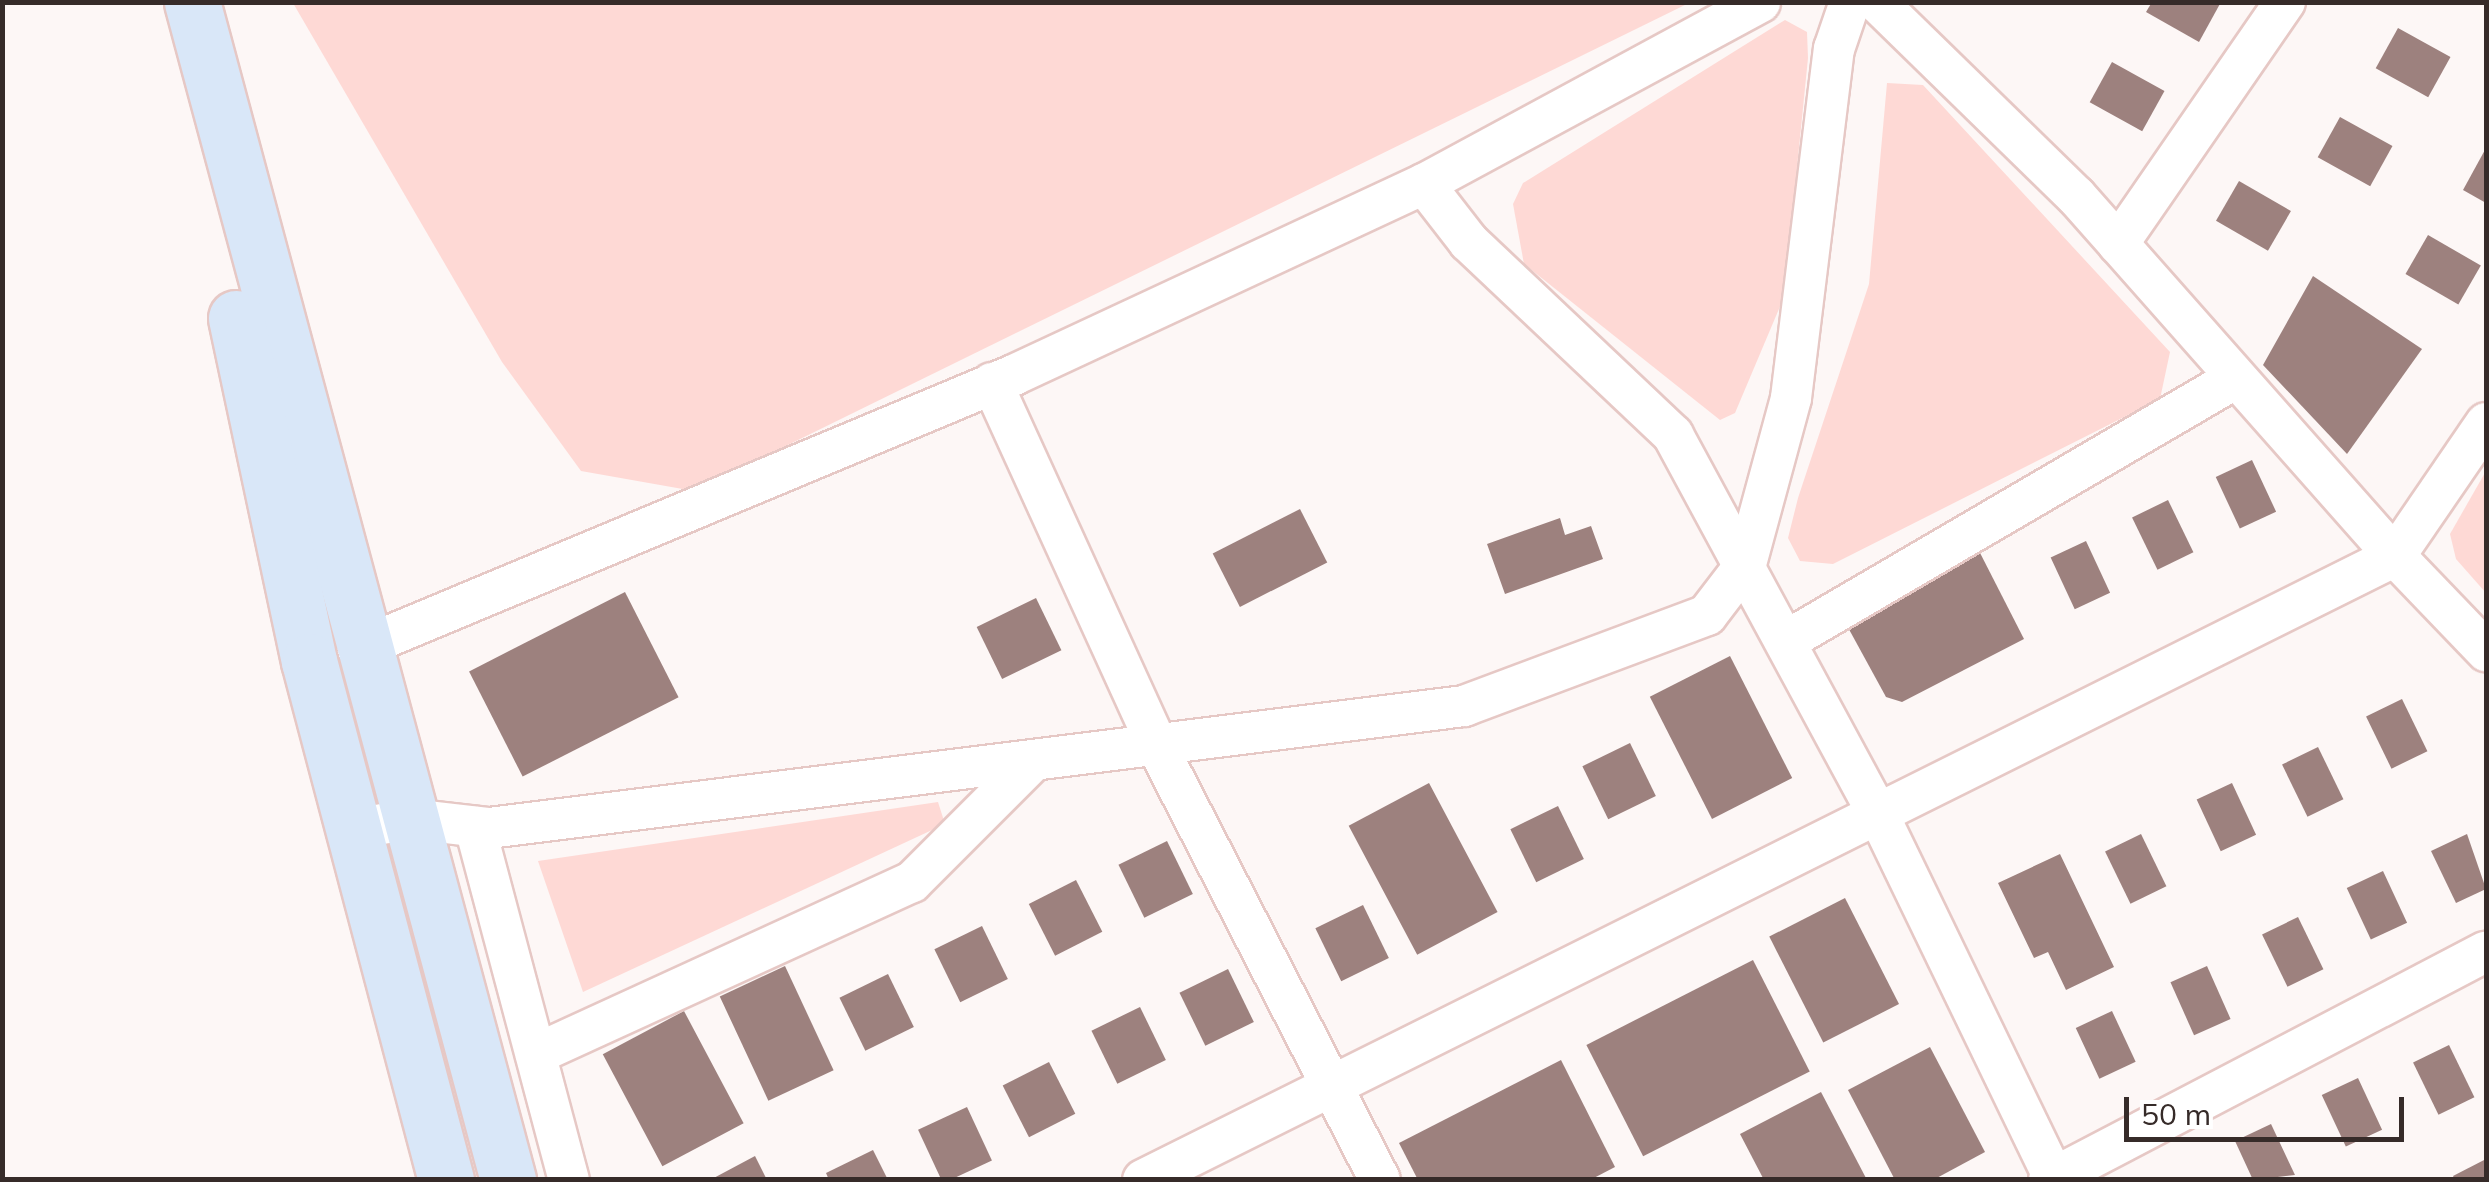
<!DOCTYPE html>
<style>
body{margin:0}
#map{position:relative;width:2489px;height:1182px;overflow:hidden;background:#fdf7f6;font-family:Mulish,sans-serif}
div>[style]{position:absolute}
.green>*{inset:0;background:#fed9d5}
.building>*{inset:0;background:#9d817e;transform-origin:0 0}
.roads{filter:drop-shadow(2px 0 #e6c8c5) drop-shadow(-2px 0 #e6c8c5) drop-shadow(0 2px #e6c8c5) drop-shadow(0 -2px #e6c8c5)}
.street>*{height:40px;margin:-20px;padding:0 20px;transform-origin:20px;border-radius:20px;background:#fff}
.secondary>*{height:55px;margin:-27.5px;padding:0 27.5px;transform-origin:27.5px;border-radius:27.5px;background:#d9e7f8}
span{translate:-50% -50%;white-space:nowrap;text-align:center;line-height:1.15;-webkit-text-stroke:8px #fff;paint-order:stroke}
.frame{position:absolute;inset:0;border:5px solid #362b29;pointer-events:none}
.scale{position:absolute;left:2124px;top:1097px;width:280px;height:45px;box-sizing:border-box;border:5px solid #362b29;border-top:0;padding-left:12px;font-size:30px;line-height:35px;white-space:nowrap;color:#362b29;-webkit-text-stroke:8px #fff;paint-order:stroke}
</style>
<div id="map">
<div class="green">
<i style="clip-path:polygon(293px 3px,1689px 3px,694px 491px,581px 471px,502px 362px)"></i>
<i style="clip-path:polygon(1785px 20px,1807px 32px,1808px 58px,1784px 297px,1735px 413px,1720px 420px,1524px 264px,1513px 204px,1523px 183px)"></i>
<i style="clip-path:polygon(1887px 83px,1923px 85px,2170px 352px,2160px 399px,1833px 564px,1800px 561px,1788px 538px,1798px 498px,1869px 284px)"></i>
<i style="clip-path:polygon(2486px 471px,2486px 593px,2456px 559px,2450px 534px)"></i>
<i style="clip-path:polygon(938px 802px,945px 824px,583px 992px,538px 861px)"></i>
</div>
<div class="building">
<i style="clip-path:polygon(2152px 2px,2221px 2px,2199px 42px,2146px 12px)"></i>
<i style="left:2398px;top:28px;width:60px;height:46px;rotate:29deg"></i>
<i style="left:2112px;top:62px;width:60px;height:46px;rotate:29deg"></i>
<i style="left:2340px;top:117px;width:60px;height:46px;rotate:29deg"></i>
<i style="clip-path:polygon(2486px 148px,2486px 203px,2463px 190px)"></i>
<i style="left:2239px;top:181px;width:60px;height:46px;rotate:30deg"></i>
<i style="left:2428px;top:235px;width:61px;height:45px;rotate:30deg"></i>
<i style="clip-path:polygon(2313px 276px,2422px 349px,2347px 454px,2263px 365px)"></i>
<i style="left:2252px;top:460px;width:57px;height:40px;rotate:65deg"></i>
<i style="left:2168px;top:500px;width:58px;height:40px;rotate:64deg"></i>
<i style="left:1300px;top:509px;width:60px;height:98px;rotate:63deg"></i>
<i style="clip-path:polygon(1560px 518px,1565px 535px,1591px 526px,1603px 559px,1505px 594px,1487px 544px)"></i>
<i style="left:2086px;top:541px;width:57px;height:39px;rotate:65deg"></i>
<i style="clip-path:polygon(1977px 547px,2024px 639px,1902px 702px,1886px 697px,1845px 622px)"></i>
<i style="left:625px;top:592px;width:118px;height:175px;rotate:63deg"></i>
<i style="left:1036px;top:598px;width:58px;height:66px;rotate:64deg"></i>
<i style="left:1730px;top:656px;width:137px;height:90px;rotate:63deg"></i>
<i style="left:2402px;top:699px;width:58px;height:40px;rotate:64deg"></i>
<i style="left:1630px;top:743px;width:59px;height:53px;rotate:64deg"></i>
<i style="left:2318px;top:747px;width:58px;height:40px;rotate:64deg"></i>
<i style="left:1429px;top:783px;width:146px;height:91px;rotate:62deg"></i>
<i style="left:2232px;top:783px;width:57px;height:39px;rotate:65deg"></i>
<i style="left:1558px;top:806px;width:59px;height:53px;rotate:64deg"></i>
<i style="left:2141px;top:834px;width:58px;height:40px;rotate:64deg"></i>
<i style="clip-path:polygon(2467px 834px,2486px 889px,2456px 903px,2431px 851px)"></i>
<i style="left:1167px;top:841px;width:59px;height:54px;rotate:64deg"></i>
<i style="clip-path:polygon(2060px 854px,2114px 967px,2066px 990px,2048px 952px,2034px 958px,1998px 883px)"></i>
<i style="left:2383px;top:871px;width:57px;height:40px;rotate:65deg"></i>
<i style="left:1076px;top:880px;width:58px;height:53px;rotate:63deg"></i>
<i style="left:1845px;top:898px;width:119px;height:85px;rotate:63deg"></i>
<i style="left:1363px;top:905px;width:59px;height:53px;rotate:64deg"></i>
<i style="left:2298px;top:917px;width:58px;height:40px;rotate:64deg"></i>
<i style="left:982px;top:926px;width:59px;height:53px;rotate:64deg"></i>
<i style="left:1753px;top:960px;width:125px;height:187px;rotate:63deg"></i>
<i style="left:785px;top:966px;width:115px;height:72px;rotate:65deg"></i>
<i style="left:2207px;top:966px;width:58px;height:40px;rotate:66deg"></i>
<i style="left:1228px;top:969px;width:59px;height:54px;rotate:64deg"></i>
<i style="left:888px;top:974px;width:59px;height:54px;rotate:64deg"></i>
<i style="left:1140px;top:1007px;width:59px;height:54px;rotate:64deg"></i>
<i style="left:684px;top:1011px;width:127px;height:92px;rotate:62deg"></i>
<i style="left:2112px;top:1011px;width:56px;height:40px;rotate:65deg"></i>
<i style="left:2449px;top:1045px;width:58px;height:40px;rotate:64deg"></i>
<i style="clip-path:polygon(1930px 1047px,1985px 1152px,1933px 1180px,1895px 1180px,1848px 1090px)"></i>
<i style="clip-path:polygon(1561px 1060px,1615px 1167px,1590px 1180px,1418px 1180px,1399px 1143px)"></i>
<i style="left:1049px;top:1062px;width:58px;height:52px;rotate:63deg"></i>
<i style="left:2358px;top:1078px;width:57px;height:40px;rotate:65deg"></i>
<i style="clip-path:polygon(1821px 1092px,1867px 1180px,1764px 1180px,1740px 1134px)"></i>
<i style="left:967px;top:1107px;width:59px;height:54px;rotate:65deg"></i>
<i style="clip-path:polygon(2271px 1124px,2295px 1175px,2253px 1180px,2235px 1141px)"></i>
<i style="clip-path:polygon(873px 1150px,888px 1180px,829px 1180px,826px 1173px)"></i>
<i style="clip-path:polygon(755px 1156px,767px 1180px,710px 1180px)"></i>
<i style="clip-path:polygon(2486px 1159px,2486px 1180px,2455px 1180px,2453px 1176px)"></i>
</div>
<div class="roads">
<div class="street">
<i style="left:1877px;top:2px;width:278px;rotate:44.3deg"></i>
<i style="left:2076px;top:196px;width:481px;rotate:48.5deg"></i>
<i style="left:2395px;top:556px;width:161px;rotate:-55.6deg"></i>
<i style="left:1424px;top:184px;width:73px;rotate:52.2deg"></i>
<i style="left:1469px;top:242px;width:281px;rotate:43.4deg"></i>
<i style="left:1673px;top:435px;width:433px;rotate:61.6deg"></i>
<i style="left:1879px;top:816px;width:404px;rotate:64.2deg"></i>
<i style="left:2118px;top:244px;width:294px;rotate:-55.4deg"></i>
<i style="left:992px;top:383px;width:403px;rotate:65.5deg"></i>
<i style="left:1159px;top:750px;width:483px;rotate:62.8deg"></i>
<i style="left:1786px;top:641px;width:521px;rotate:-30.3deg"></i>
<i style="left:358px;top:649px;width:711px;rotate:-22.67deg"></i>
<i style="left:1014px;top:375px;width:452px;rotate:-25deg"></i>
<i style="left:1424px;top:184px;width:382px;rotate:-28.4deg"></i>
<i style="left:475px;top:827px;width:365px;rotate:75.1deg"></i>
<i style="left:354px;top:829px;width:58px;rotate:-10deg"></i>
<i style="left:411px;top:819px;width:79px;rotate:6.6deg"></i>
<i style="left:489px;top:828px;width:983px;rotate:-7.13deg"></i>
<i style="left:1464px;top:706px;width:259px;rotate:-20.5deg"></i>
<i style="left:1707px;top:615px;width:64px;rotate:-52.6deg"></i>
<i style="left:1746px;top:564px;width:172px;rotate:-74.8deg"></i>
<i style="left:1791px;top:398px;width:352px;rotate:-83deg"></i>
<i style="left:1834px;top:49px;width:50px;rotate:-71.2deg"></i>
<i style="left:536px;top:1054px;width:413px;rotate:-24.6deg"></i>
<i style="left:912px;top:882px;width:164px;rotate:-45deg"></i>
<i style="left:1143px;top:1180px;width:1399px;rotate:-26.49deg"></i>
<i style="left:2395px;top:556px;width:132px;rotate:46.2deg"></i>
<i style="left:2049px;top:1180px;width:493px;rotate:-27.6deg"></i>
</div>
<div class="secondary">
<i style="left:192px;top:2px;width:1220px;rotate:74.98deg"></i>
<i style="left:236px;top:318px;width:351px;rotate:78deg"></i>
<i style="left:309px;top:661px;width:537px;rotate:75.21deg"></i>
</div>
</div>
<div class="frame"></div>
<div class="scale">50 m</div>
</div>
